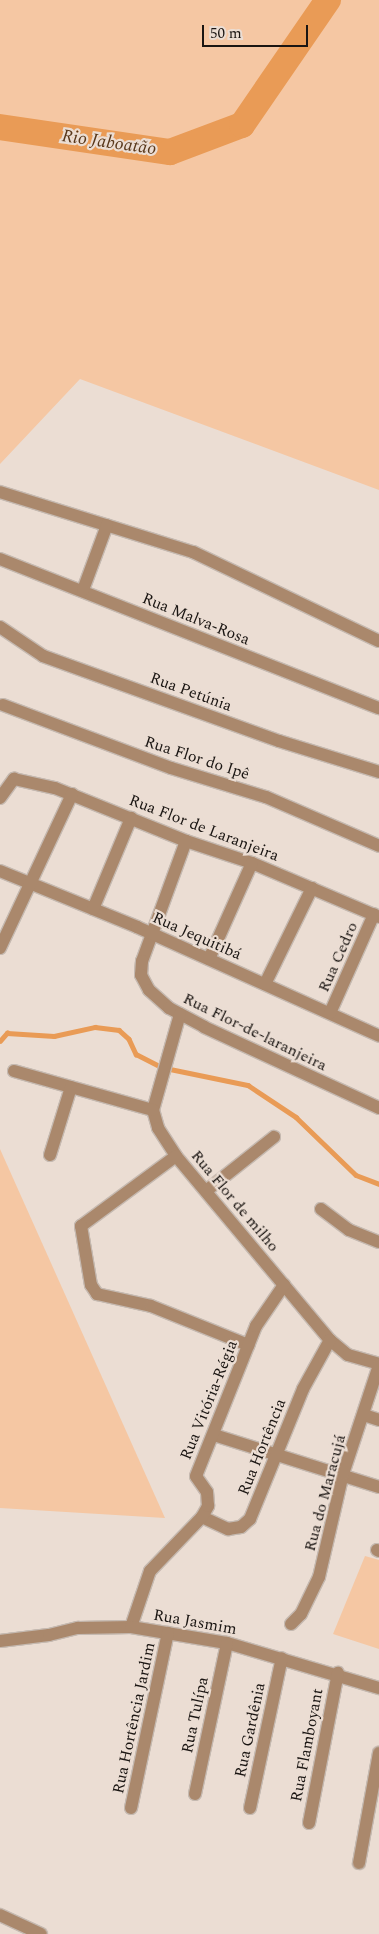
<!DOCTYPE html>
<meta charset="utf-8">
<style>
body{margin:0}
#map{position:relative;width:379px;height:1934px;overflow:hidden;background:#ebddd3;font-family:Spectral,serif}
div>[style]{position:absolute}
.green>*{inset:0;background:#f5c7a3}
.stream>*{height:4.5px;margin:-2.25px;padding:0 2.25px;transform-origin:2.25px;border-radius:2.25px;background:#e99b56}
.river>*{height:26px;margin:-13px;padding:0 13px;transform-origin:13px;border-radius:13px;background:#e99b56}
.roads{filter:drop-shadow(1px 0 #c5b9b0) drop-shadow(-1px 0 #c5b9b0) drop-shadow(0 1px #c5b9b0) drop-shadow(0 -1px #c5b9b0)}
.street>*{height:12px;margin:-6px;padding:0 6px;transform-origin:6px;border-radius:6px;background:#aa886c}
span{translate:-50% -50%;white-space:nowrap;text-align:center;line-height:1.15;-webkit-text-stroke:4.5px #ebddd3;paint-order:stroke}
.street-label{font-size:16px;color:#1a1512}
.water-label{font-size:18px;color:#58371a;font-style:italic}
.scale{position:absolute;left:202px;top:25px;width:106px;height:22px;box-sizing:border-box;border:2px solid #1a1512;border-top:0;padding-left:6px;font-size:15px;line-height:18px;white-space:nowrap;color:#1a1512;-webkit-text-stroke:4px #ebddd3;paint-order:stroke}
</style>
<div id="map">
<div class="green">
<i style="clip-path:polygon(0 0,379px 0,379px 490px,80px 379px,0 464px)"></i>
<i style="clip-path:polygon(0 1149px,165px 1518px,0 1508px)"></i>
<i style="clip-path:polygon(365px 1556px,379px 1560px,379px 1649px,333px 1634px)"></i>
</div>
<div class="stream">
<i style="left:0;top:1041px;width:11px;rotate:-49deg"></i>
<i style="left:7px;top:1033px;width:47px;rotate:3.7deg"></i>
<i style="left:54px;top:1036px;width:42px;rotate:-12.4deg"></i>
<i style="left:95px;top:1027px;width:24px;rotate:7deg"></i>
<i style="left:119px;top:1030px;width:13px;rotate:42deg"></i>
<i style="left:129px;top:1039px;width:17px;rotate:65deg"></i>
<i style="left:136px;top:1054px;width:28px;rotate:27deg"></i>
<i style="left:170px;top:1069px;width:80px;rotate:11.6deg"></i>
<i style="left:248px;top:1085px;width:58px;rotate:33.7deg"></i>
<i style="left:296px;top:1117px;width:83px;rotate:44deg"></i>
<i style="left:356px;top:1175px;width:25px;rotate:21deg"></i>
</div>
<div class="river">
<i style="left:0;top:127px;width:172px;rotate:8.4deg"></i>
<i style="left:170px;top:152px;width:77px;rotate:-20.6deg"></i>
<i style="left:242px;top:125px;width:152px;rotate:-55.5deg"></i>
</div>
<div class="roads">
<div class="street">
<i style="left:0;top:492px;width:202px;rotate:17.3deg"></i>
<i style="left:193px;top:552px;width:206px;rotate:25.6deg"></i>
<i style="left:0;top:559px;width:407px;rotate:21.5deg"></i>
<i style="left:83px;top:590px;width:69px;rotate:-69.7deg"></i>
<i style="left:0;top:627px;width:52px;rotate:34deg"></i>
<i style="left:43px;top:656px;width:251px;rotate:19.8deg"></i>
<i style="left:279px;top:741px;width:105px;rotate:17.2deg"></i>
<i style="left:3px;top:705px;width:179px;rotate:20.6deg"></i>
<i style="left:171px;top:768px;width:99px;rotate:17deg"></i>
<i style="left:266px;top:797px;width:123px;rotate:23.4deg"></i>
<i style="left:0;top:798px;width:24px;rotate:-54deg"></i>
<i style="left:14px;top:779px;width:42px;rotate:12.4deg"></i>
<i style="left:55px;top:788px;width:141px;rotate:22deg"></i>
<i style="left:186px;top:841px;width:70px;rotate:18.4deg"></i>
<i style="left:252px;top:863px;width:138px;rotate:23deg"></i>
<i style="left:186px;top:841px;width:128px;rotate:110.1deg"></i>
<i style="left:142px;top:961px;width:14px;rotate:94deg"></i>
<i style="left:141px;top:975px;width:17px;rotate:62deg"></i>
<i style="left:149px;top:990px;width:27px;rotate:42deg"></i>
<i style="left:169px;top:1008px;width:40px;rotate:28deg"></i>
<i style="left:204px;top:1027px;width:193px;rotate:24.8deg"></i>
<i style="left:0;top:871px;width:148px;rotate:22.2deg"></i>
<i style="left:137px;top:927px;width:265px;rotate:24.2deg"></i>
<i style="left:93px;top:909px;width:99px;rotate:-67.3deg"></i>
<i style="left:0;top:948px;width:170px;rotate:-64.9deg"></i>
<i style="left:209px;top:959px;width:105px;rotate:-65.9deg"></i>
<i style="left:265px;top:984px;width:107px;rotate:-63.9deg"></i>
<i style="left:330px;top:1013px;width:108px;rotate:-66deg"></i>
<i style="left:180px;top:1014px;width:100px;rotate:105.7deg"></i>
<i style="left:153px;top:1110px;width:19px;rotate:74deg"></i>
<i style="left:158px;top:1128px;width:33px;rotate:57deg"></i>
<i style="left:176px;top:1156px;width:240px;rotate:50.1deg"></i>
<i style="left:330px;top:1340px;width:23px;rotate:40deg"></i>
<i style="left:348px;top:1355px;width:32px;rotate:16deg"></i>
<i style="left:14px;top:1071px;width:144px;rotate:15.7deg"></i>
<i style="left:50px;top:1155px;width:71px;rotate:-72.8deg"></i>
<i style="left:176px;top:1156px;width:118px;rotate:143.6deg"></i>
<i style="left:81px;top:1226px;width:60px;rotate:80.4deg"></i>
<i style="left:91px;top:1285px;width:11px;rotate:56deg"></i>
<i style="left:97px;top:1294px;width:55px;rotate:12.5deg"></i>
<i style="left:151px;top:1306px;width:105px;rotate:21.9deg"></i>
<i style="left:206px;top:1191px;width:87px;rotate:-38.5deg"></i>
<i style="left:321px;top:1209px;width:35px;rotate:37deg"></i>
<i style="left:349px;top:1230px;width:32px;rotate:22deg"></i>
<i style="left:364px;top:1415px;width:16px;rotate:18deg"></i>
<i style="left:214px;top:1435px;width:173px;rotate:17.5deg"></i>
<i style="left:202px;top:1517px;width:29px;rotate:25deg"></i>
<i style="left:228px;top:1529px;width:13px;rotate:-9deg"></i>
<i style="left:241px;top:1527px;width:12px;rotate:-42deg"></i>
<i style="left:250px;top:1519px;width:140px;rotate:-67.8deg"></i>
<i style="left:303px;top:1389px;width:56px;rotate:-61.1deg"></i>
<i style="left:377px;top:1550px;width:2px;rotate:27deg"></i>
<i style="left:291px;top:1624px;width:14px;rotate:-45deg"></i>
<i style="left:301px;top:1614px;width:41px;rotate:-64.1deg"></i>
<i style="left:319px;top:1577px;width:106px;rotate:-76.9deg"></i>
<i style="left:343px;top:1474px;width:115px;rotate:-71.7deg"></i>
<i style="left:131px;top:1627px;width:59px;rotate:-71.3deg"></i>
<i style="left:150px;top:1571px;width:75px;rotate:-46.1deg"></i>
<i style="left:202px;top:1517px;width:13px;rotate:-61deg"></i>
<i style="left:208px;top:1506px;width:14px;rotate:-94deg"></i>
<i style="left:207px;top:1492px;width:19px;rotate:-125deg"></i>
<i style="left:196px;top:1476px;width:162px;rotate:-68.2deg"></i>
<i style="left:256px;top:1326px;width:50px;rotate:-55.7deg"></i>
<i style="left:0;top:1641px;width:49px;rotate:-7deg"></i>
<i style="left:49px;top:1635px;width:30px;rotate:-14deg"></i>
<i style="left:78px;top:1628px;width:53px;rotate:-1.1deg"></i>
<i style="left:131px;top:1627px;width:97px;rotate:9.5deg"></i>
<i style="left:227px;top:1643px;width:159px;rotate:16.5deg"></i>
<i style="left:195px;top:1794px;width:154px;rotate:-78deg"></i>
<i style="left:131px;top:1808px;width:179px;rotate:-78.1deg"></i>
<i style="left:250px;top:1808px;width:153px;rotate:-78deg"></i>
<i style="left:309px;top:1823px;width:153px;rotate:-79.1deg"></i>
<i style="left:359px;top:1863px;width:112px;rotate:-79.7deg"></i>
<i style="left:0;top:1915px;width:45px;rotate:24.9deg"></i>
</div>
</div>
<div class="street-label">
<span style="left:196px;top:619px;rotate:22deg">Rua Malva-Rosa</span>
<span style="left:191px;top:692px;rotate:20deg">Rua Petúnia</span>
<span style="left:197px;top:758px;rotate:18deg">Rua Flor do Ipê</span>
<span style="left:204px;top:828px;rotate:21deg">Rua Flor de Laranjeira</span>
<span style="left:197px;top:936px;rotate:24deg">Rua Jequitibá</span>
<span style="left:338px;top:957px;rotate:-66deg">Rua Cedro</span>
<span style="left:255px;top:1032px;rotate:26deg">Rua Flor-de-laranjeira</span>
<span style="left:235px;top:1201px;rotate:50deg">Rua Flor de milho</span>
<span style="left:209px;top:1400px;rotate:-68deg">Rua Vitória-Régia</span>
<span style="left:262px;top:1447px;rotate:-68deg">Rua Hortência</span>
<span style="left:325px;top:1493px;rotate:-75deg">Rua do Maracujá</span>
<span style="left:195px;top:1622px;rotate:10deg">Rua Jasmim</span>
<span style="left:195px;top:1715px;rotate:-78deg">Rua Tulípa</span>
<span style="left:134px;top:1718px;rotate:-78deg">Rua Hortência Jardim</span>
<span style="left:250px;top:1730px;rotate:-78deg">Rua Gardênia</span>
<span style="left:307px;top:1745px;rotate:-79deg">Rua Flamboyant</span>
</div>
<div class="water-label">
<span style="left:109px;top:143px;rotate:8deg">Rio Jaboatão</span>
</div>
<div class="scale">50 m</div>
</div>
